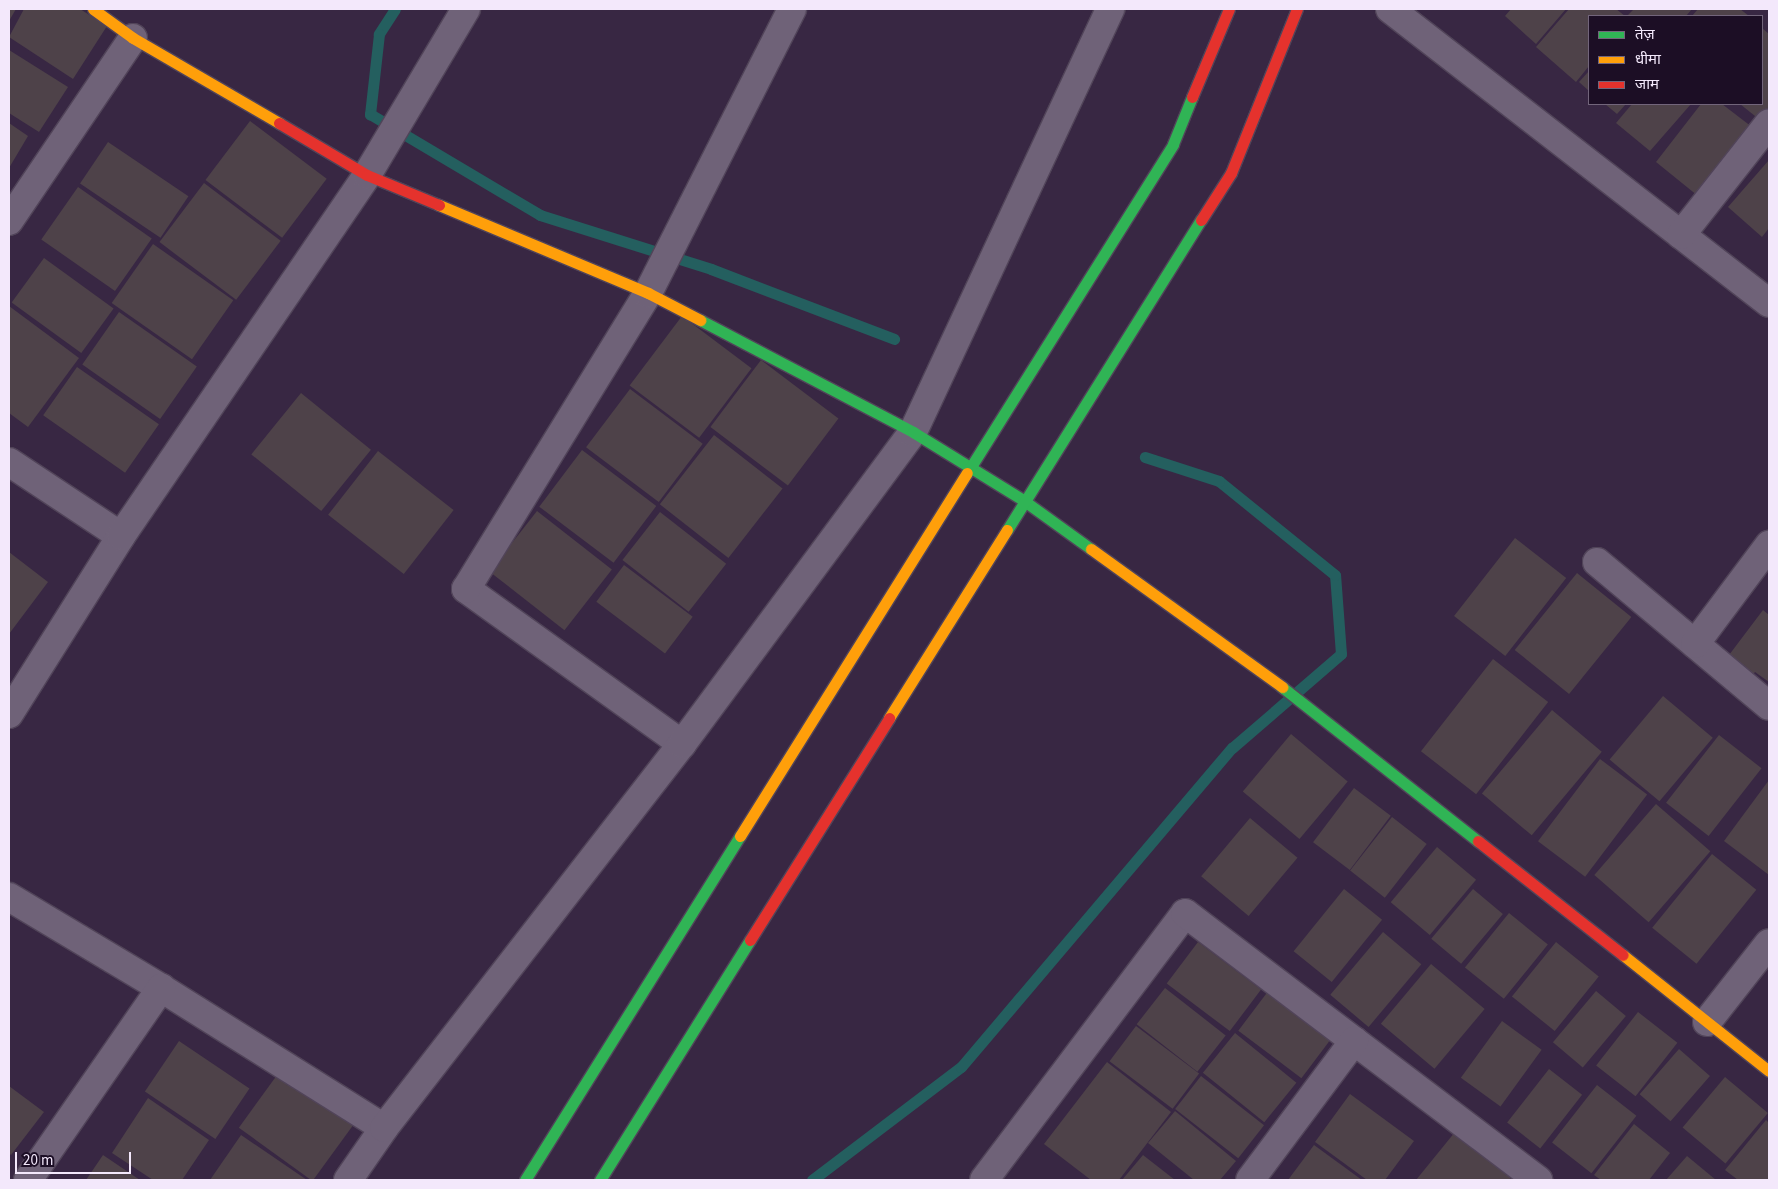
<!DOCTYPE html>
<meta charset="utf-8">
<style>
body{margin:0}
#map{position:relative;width:1778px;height:1189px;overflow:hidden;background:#382743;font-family:"Source Sans 3","Noto Sans Devanagari",sans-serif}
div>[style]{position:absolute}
.stream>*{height:11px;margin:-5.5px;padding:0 5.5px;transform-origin:5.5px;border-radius:5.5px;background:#245f5f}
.building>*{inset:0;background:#4e4249;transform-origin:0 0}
.roads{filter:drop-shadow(1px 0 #514459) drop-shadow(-1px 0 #514459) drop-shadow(0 1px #514459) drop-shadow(0 -1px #514459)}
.street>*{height:28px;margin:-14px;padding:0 14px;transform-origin:14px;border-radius:14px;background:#6f6278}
.fast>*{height:11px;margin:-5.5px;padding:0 5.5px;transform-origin:5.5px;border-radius:5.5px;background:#30b455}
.slow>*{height:11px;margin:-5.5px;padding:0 5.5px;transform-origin:5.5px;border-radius:5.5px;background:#ff9f0a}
.jam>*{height:11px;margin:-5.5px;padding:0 5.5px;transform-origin:5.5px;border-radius:5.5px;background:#e5322d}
span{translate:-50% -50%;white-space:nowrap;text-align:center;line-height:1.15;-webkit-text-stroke:4px #1c0e25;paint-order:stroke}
.frame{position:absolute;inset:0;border:10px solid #f3e8fb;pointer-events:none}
.legend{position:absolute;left:1588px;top:15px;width:175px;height:90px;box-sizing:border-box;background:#1c0e25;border:1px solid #72657b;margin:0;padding:6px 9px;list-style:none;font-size:15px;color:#f3e8fb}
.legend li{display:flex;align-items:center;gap:10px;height:25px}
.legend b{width:25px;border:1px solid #72657b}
.scale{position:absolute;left:15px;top:1152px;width:116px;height:22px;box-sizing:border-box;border:2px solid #f3e8fb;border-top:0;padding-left:6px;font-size:15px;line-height:18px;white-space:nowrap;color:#f3e8fb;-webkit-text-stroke:4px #1c0e25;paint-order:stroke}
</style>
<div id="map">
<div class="stream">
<i style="left:395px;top:9px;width:30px;rotate:123deg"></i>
<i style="left:379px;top:34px;width:81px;rotate:96.4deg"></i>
<i style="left:370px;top:114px;width:198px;rotate:30.7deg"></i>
<i style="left:540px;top:215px;width:179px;rotate:17.5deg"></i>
<i style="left:711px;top:269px;width:196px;rotate:20.9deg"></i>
<i style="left:812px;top:1180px;width:187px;rotate:-37.2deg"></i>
<i style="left:961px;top:1067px;width:419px;rotate:-49.7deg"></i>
<i style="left:1232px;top:748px;width:144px;rotate:-40.8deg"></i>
<i style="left:1341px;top:654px;width:79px;rotate:-94.3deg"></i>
<i style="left:1335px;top:575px;width:149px;rotate:-141deg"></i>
<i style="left:1219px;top:481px;width:78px;rotate:-162deg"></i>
</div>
<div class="building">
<i style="clip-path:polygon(9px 9px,16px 9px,9px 21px)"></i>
<i style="clip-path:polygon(24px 9px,80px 9px,107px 26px,73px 79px,9px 37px)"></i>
<i style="clip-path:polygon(1511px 9px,1566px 9px,1536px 44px,1505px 16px)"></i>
<i style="clip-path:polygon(1569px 9px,1616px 9px,1625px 16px,1589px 16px,1589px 66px,1576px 82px,1536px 47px)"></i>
<i style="clip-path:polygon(1634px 9px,1692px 9px,1686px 16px,1627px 16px)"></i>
<i style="clip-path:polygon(1698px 9px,1740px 9px,1749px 16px,1692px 16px)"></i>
<i style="clip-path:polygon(1762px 28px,1769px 34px,1769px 108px,1760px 120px,1740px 104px,1762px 104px)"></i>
<i style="clip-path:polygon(9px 50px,68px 87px,39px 132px,9px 113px)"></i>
<i style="clip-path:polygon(1589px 71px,1589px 91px,1579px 82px)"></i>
<i style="clip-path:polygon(1605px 104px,1626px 104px,1617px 114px)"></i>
<i style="clip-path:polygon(1632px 104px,1691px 104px,1650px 151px,1616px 123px)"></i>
<i style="clip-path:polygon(1701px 104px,1722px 104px,1752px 127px,1698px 196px,1656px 162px)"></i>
<i style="left:250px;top:121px;width:96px;height:74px;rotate:37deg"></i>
<i style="clip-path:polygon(9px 123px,28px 136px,9px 168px)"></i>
<i style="left:108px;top:142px;width:97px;height:50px;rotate:34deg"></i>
<i style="clip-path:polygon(1769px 160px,1769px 228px,1762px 237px,1728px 207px)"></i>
<i style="left:204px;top:183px;width:96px;height:74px;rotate:37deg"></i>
<i style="left:78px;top:187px;width:90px;height:64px;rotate:35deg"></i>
<i style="left:153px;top:244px;width:98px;height:72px;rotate:35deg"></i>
<i style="left:44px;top:258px;width:86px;height:55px;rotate:36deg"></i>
<i style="clip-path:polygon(9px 306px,79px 358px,28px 427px,9px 413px)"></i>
<i style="left:119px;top:312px;width:95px;height:64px;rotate:35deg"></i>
<i style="left:682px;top:316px;width:87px;height:87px;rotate:37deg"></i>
<i style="left:761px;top:360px;width:97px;height:84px;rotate:37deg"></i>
<i style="left:77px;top:367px;width:100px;height:59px;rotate:35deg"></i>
<i style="left:630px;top:389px;width:91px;height:73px;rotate:37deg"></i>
<i style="left:301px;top:393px;width:90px;height:79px;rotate:39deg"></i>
<i style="left:714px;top:435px;width:87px;height:88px;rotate:38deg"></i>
<i style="left:582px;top:450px;width:93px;height:71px;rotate:37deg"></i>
<i style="left:378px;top:451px;width:96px;height:81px;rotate:38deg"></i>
<i style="left:537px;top:511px;width:95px;height:77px;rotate:38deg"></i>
<i style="left:660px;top:512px;width:84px;height:61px;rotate:38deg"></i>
<i style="left:1515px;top:538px;width:65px;height:99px;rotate:38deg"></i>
<i style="clip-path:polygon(9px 552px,48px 582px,9px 634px)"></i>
<i style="left:624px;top:565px;width:86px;height:46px;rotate:37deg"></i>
<i style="left:1577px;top:573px;width:70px;height:99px;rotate:39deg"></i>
<i style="clip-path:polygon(1763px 610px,1769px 615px,1769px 682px,1755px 672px,1748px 682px,1723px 663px)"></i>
<i style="left:1493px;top:659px;width:70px;height:117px;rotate:38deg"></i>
<i style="left:1663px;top:696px;width:65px;height:83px;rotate:40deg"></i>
<i style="left:1552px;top:710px;width:65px;height:109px;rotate:40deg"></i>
<i style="left:1291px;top:734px;width:74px;height:75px;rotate:40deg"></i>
<i style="left:1719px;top:735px;width:54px;height:86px;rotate:38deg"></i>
<i style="left:1600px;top:759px;width:59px;height:103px;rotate:37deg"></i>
<i style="clip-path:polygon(1769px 780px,1769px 875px,1724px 841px)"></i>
<i style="left:1354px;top:788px;width:46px;height:68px;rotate:37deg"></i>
<i style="left:1656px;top:804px;width:72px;height:94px;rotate:41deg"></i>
<i style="left:1392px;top:817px;width:44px;height:68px;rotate:38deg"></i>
<i style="left:1250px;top:818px;width:62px;height:76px;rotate:40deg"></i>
<i style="left:1437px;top:847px;width:51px;height:72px;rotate:40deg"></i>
<i style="left:1712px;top:854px;width:57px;height:95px;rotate:39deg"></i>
<i style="left:1344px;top:889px;width:49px;height:80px;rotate:39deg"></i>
<i style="left:1473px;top:889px;width:39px;height:65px;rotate:40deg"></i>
<i style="left:1509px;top:913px;width:50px;height:70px;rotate:39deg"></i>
<i style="left:1383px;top:932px;width:50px;height:82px;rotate:40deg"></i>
<i style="left:1198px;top:942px;width:79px;height:52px;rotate:37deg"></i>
<i style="left:1556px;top:942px;width:55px;height:70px;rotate:39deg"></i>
<i style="left:1431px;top:964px;width:70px;height:78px;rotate:40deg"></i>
<i style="left:1165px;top:988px;width:77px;height:46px;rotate:38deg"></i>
<i style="left:1269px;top:990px;width:79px;height:51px;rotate:37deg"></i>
<i style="left:1596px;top:991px;width:39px;height:67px;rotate:40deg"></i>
<i style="left:1638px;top:1012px;width:50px;height:68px;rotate:38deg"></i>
<i style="left:1502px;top:1021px;width:49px;height:70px;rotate:36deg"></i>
<i style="left:1136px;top:1026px;width:79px;height:44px;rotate:37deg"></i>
<i style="left:1235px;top:1033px;width:79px;height:51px;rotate:39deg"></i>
<i style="left:179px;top:1041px;width:85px;height:61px;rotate:34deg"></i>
<i style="left:1679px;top:1049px;width:41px;height:60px;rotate:41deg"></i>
<i style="clip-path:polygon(1107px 1062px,1171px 1112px,1119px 1180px,1091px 1180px,1044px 1144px)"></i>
<i style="left:1549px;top:1069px;width:42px;height:68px;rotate:38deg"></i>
<i style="left:280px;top:1071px;width:91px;height:70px;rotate:36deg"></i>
<i style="left:1201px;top:1076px;width:80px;height:42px;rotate:38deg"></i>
<i style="left:1725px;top:1077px;width:56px;height:66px;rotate:40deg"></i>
<i style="left:1597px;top:1085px;width:50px;height:73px;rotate:38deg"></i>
<i style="clip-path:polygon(9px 1086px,44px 1112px,11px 1155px,9px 1153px)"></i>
<i style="clip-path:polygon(1350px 1094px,1414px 1141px,1385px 1180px,1367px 1180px,1315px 1142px)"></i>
<i style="clip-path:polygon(148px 1098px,209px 1140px,182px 1180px,153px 1180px,112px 1153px)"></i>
<i style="clip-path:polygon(1175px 1111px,1236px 1161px,1220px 1180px,1194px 1180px,1148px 1143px)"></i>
<i style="clip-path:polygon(1766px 1120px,1769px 1123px,1769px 1180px,1738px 1180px,1725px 1170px)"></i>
<i style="clip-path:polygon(1634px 1124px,1670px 1153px,1649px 1180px,1601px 1180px,1594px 1175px)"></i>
<i style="clip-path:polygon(1455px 1132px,1511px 1177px,1509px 1180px,1416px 1180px)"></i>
<i style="clip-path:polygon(241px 1135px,307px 1180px,210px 1180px)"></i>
<i style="clip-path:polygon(1314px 1145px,1362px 1180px,1288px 1180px)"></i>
<i style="clip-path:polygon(103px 1155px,140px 1180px,86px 1180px)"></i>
<i style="clip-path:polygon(1143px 1155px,1175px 1180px,1122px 1180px)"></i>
<i style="clip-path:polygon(1687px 1156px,1716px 1180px,1666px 1180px)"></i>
</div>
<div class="roads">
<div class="street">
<i style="left:1390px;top:9px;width:480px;rotate:37.8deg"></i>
<i style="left:9px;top:221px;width:221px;rotate:-55.9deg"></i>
<i style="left:1681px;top:235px;width:142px;rotate:-51.8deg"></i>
<i style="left:9px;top:462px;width:134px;rotate:33.5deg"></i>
<i style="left:1597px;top:562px;width:224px;rotate:39.9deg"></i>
<i style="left:1695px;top:644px;width:124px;rotate:-53.2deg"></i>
<i style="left:9px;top:714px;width:210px;rotate:-57.8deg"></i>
<i style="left:121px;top:536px;width:437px;rotate:-55.7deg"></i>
<i style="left:367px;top:175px;width:193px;rotate:-59.2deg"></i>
<i style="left:682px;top:744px;width:266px;rotate:-144.3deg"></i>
<i style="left:466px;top:589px;width:347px;rotate:-58.4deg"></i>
<i style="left:648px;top:293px;width:318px;rotate:-63.1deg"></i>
<i style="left:9px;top:897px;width:177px;rotate:30.9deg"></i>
<i style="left:161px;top:988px;width:263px;rotate:32.1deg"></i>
<i style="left:1707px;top:1022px;width:100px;rotate:-51.9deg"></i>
<i style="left:28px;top:1180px;width:234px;rotate:-55.3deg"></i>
<i style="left:348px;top:1180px;width:63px;rotate:-55.3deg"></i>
<i style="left:384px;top:1128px;width:486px;rotate:-52.2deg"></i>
<i style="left:682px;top:744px;width:388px;rotate:-53.5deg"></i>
<i style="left:913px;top:432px;width:467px;rotate:-65deg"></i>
<i style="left:984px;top:1180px;width:334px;rotate:-53deg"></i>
<i style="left:1185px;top:913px;width:443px;rotate:37.1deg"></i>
<i style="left:1250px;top:1180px;width:174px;rotate:-53.2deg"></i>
</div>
<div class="fast">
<i style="left:700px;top:320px;width:241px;rotate:27.7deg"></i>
<i style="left:913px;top:432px;width:129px;rotate:31.7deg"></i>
<i style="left:1023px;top:500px;width:84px;rotate:35.8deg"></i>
<i style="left:967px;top:473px;width:388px;rotate:-57.9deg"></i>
<i style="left:1173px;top:144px;width:51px;rotate:-68deg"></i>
<i style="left:1007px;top:530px;width:366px;rotate:-58deg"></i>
<i style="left:1282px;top:687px;width:249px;rotate:38.2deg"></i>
<i style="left:525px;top:1180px;width:406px;rotate:-58deg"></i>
<i style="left:600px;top:1180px;width:283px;rotate:-58deg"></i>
</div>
<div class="slow">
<i style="left:93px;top:9px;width:49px;rotate:35.9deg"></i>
<i style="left:133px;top:38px;width:169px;rotate:30.2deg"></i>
<i style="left:439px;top:205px;width:227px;rotate:22.8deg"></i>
<i style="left:648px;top:293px;width:59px;rotate:27.4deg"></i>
<i style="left:1091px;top:549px;width:236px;rotate:35.8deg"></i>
<i style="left:889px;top:718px;width:222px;rotate:-57.9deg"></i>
<i style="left:740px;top:836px;width:428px;rotate:-58deg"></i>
<i style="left:1623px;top:955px;width:186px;rotate:38.5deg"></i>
</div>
<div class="jam">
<i style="left:1192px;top:97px;width:95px;rotate:-67.2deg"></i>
<i style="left:279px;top:123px;width:102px;rotate:30.6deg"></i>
<i style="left:367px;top:175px;width:78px;rotate:22.6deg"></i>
<i style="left:1201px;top:220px;width:56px;rotate:-57.4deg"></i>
<i style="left:1231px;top:173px;width:177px;rotate:-68.1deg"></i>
<i style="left:1478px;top:841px;width:184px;rotate:38.2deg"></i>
<i style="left:750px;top:940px;width:262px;rotate:-57.9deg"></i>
</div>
</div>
<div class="frame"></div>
<ul class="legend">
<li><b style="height:6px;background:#30b455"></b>तेज़</li>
<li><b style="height:6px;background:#ff9f0a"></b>धीमा</li>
<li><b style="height:6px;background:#e5322d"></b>जाम</li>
</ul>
<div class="scale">20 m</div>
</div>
